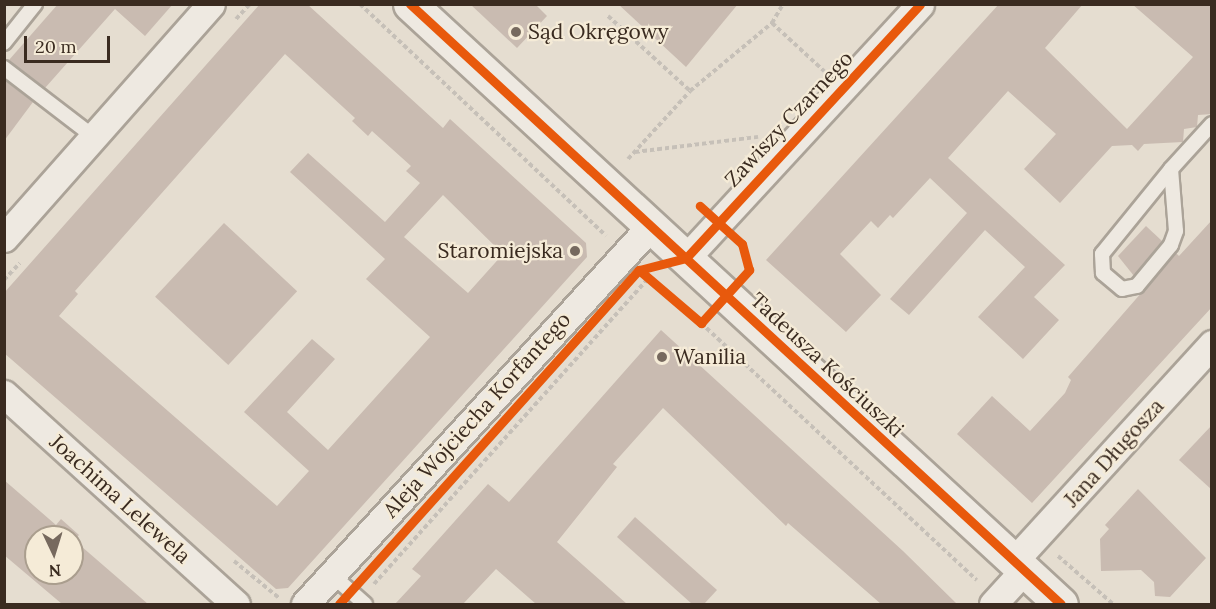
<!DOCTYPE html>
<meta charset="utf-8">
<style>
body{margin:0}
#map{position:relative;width:1216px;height:609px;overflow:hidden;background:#e5ddd0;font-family:Lora,serif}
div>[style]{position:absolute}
.building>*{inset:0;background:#c9bbb1;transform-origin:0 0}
.path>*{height:4px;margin-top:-2px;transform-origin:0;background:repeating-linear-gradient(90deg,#c6c0b8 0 4.5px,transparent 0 7.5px)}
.roads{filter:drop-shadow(2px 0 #aba398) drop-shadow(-2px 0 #aba398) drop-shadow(0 2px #aba398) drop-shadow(0 -2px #aba398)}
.service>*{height:14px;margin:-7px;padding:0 7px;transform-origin:7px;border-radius:7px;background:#eee9e1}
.minor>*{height:27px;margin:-13.5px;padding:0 13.5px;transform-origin:13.5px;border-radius:13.5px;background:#eee9e1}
.tertiary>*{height:33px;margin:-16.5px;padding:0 16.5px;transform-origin:16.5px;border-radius:16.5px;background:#eee9e1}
.cycleway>*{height:9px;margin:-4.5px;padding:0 4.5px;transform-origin:4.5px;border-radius:4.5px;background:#e8590c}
.dots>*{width:16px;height:16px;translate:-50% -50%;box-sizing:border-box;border:3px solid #f5ebd7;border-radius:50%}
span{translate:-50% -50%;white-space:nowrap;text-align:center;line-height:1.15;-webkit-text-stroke:4.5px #f5ebd7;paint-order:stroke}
.poi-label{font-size:21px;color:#3a2b20}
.left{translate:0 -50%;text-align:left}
.right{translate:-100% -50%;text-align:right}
.street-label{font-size:21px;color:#3a2b20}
.frame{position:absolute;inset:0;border:6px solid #3a2b20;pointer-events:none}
.north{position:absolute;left:24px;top:525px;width:60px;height:60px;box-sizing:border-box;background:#f5ebd7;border:2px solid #aa9e8e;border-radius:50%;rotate:176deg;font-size:16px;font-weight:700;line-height:24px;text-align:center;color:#3a2b20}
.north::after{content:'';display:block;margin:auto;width:21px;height:27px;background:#76695e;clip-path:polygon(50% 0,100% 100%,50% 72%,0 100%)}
.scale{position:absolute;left:24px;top:36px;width:86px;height:27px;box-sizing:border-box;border:3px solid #3a2b20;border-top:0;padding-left:8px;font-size:18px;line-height:21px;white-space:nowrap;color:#3a2b20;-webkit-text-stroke:4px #f5ebd7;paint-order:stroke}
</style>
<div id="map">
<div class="building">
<i style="clip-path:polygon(58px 4px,173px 4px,145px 36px,115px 9px,45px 88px,9px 60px)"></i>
<i style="clip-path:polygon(evenodd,260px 4px,307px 4px,443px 128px,450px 119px,586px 243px,587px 257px,288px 588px,276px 589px,4px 353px,4px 293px,260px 4px,285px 54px,355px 118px,352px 121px,368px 136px,372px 131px,411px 166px,406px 171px,420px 183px,385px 222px,308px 153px,290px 172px,385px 259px,366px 279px,430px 337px,328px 450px,287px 412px,335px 359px,312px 339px,244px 412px,309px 471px,277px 506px,59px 316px,78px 294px,75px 291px,285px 54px,260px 4px,443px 195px,503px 254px,468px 293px,404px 237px,443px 195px)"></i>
<i style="clip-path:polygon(470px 4px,535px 4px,547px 16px,517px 48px)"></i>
<i style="clip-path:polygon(618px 4px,738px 4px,686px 67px)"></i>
<i style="clip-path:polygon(999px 4px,1083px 4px,1045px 48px,1127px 129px,1193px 57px,1132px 4px,1212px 4px,1212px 114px,1198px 115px,1197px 127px,1184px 129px,1183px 142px,1144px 144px,1138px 151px,1132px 145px,1112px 146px,1060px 203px,1024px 169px,1056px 134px,1008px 91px,948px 158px,1065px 265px,1034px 297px,1059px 320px,1023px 359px,978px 317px,1025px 267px,985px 230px,909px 315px,890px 299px,967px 213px,930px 178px,893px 218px,890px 215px,878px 228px,871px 221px,840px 254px,881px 295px,846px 332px,766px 260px)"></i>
<i style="clip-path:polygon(4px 80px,33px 102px,4px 141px)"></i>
<i style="clip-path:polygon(1212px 220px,1212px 307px,1032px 503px,957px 434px,992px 396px,1030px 431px,1065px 393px,1071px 380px,1068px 377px,1176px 253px,1179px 256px)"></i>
<i style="left:224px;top:223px;width:100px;height:101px;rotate:43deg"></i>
<i style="clip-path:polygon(1146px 226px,1162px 241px,1134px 276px,1118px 256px)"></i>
<i style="clip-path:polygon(661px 330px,903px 551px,957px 604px,881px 604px,788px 523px,786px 526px,663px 408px,613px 464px,617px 467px,557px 542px,627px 604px,536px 604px,496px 569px,463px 604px,395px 604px,421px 576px,412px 569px,488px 484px,509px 502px)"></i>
<i style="clip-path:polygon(1212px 425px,1212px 490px,1179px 460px)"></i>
<i style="clip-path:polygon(evenodd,4px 480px,56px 525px,61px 519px,79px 535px,74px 540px,148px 604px,62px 604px,4px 555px,4px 480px,36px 537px,72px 537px,72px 573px,36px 573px,36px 537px)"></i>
<i style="clip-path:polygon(1138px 489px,1206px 558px,1170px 597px,1155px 596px,1154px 582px,1141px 570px,1101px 571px,1100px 539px,1109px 529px,1105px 525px)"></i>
<i style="clip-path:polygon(635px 517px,717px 590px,704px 604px,692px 604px,617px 537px)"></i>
</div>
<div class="path">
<i style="left:360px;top:4px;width:338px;rotate:43.3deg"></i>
<i style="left:608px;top:16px;width:111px;rotate:42.4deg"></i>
<i style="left:236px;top:19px;width:21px;rotate:-47deg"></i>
<i style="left:772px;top:23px;width:71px;rotate:42.7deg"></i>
<i style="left:635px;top:152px;width:124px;rotate:-7deg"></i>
<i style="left:628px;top:159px;width:92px;rotate:-47.6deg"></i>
<i style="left:690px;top:91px;width:107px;rotate:-39.7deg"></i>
<i style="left:772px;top:23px;width:22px;rotate:-60deg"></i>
<i style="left:4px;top:280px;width:23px;rotate:-47deg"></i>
<i style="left:701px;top:323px;width:377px;rotate:43deg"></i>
<i style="left:1058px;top:556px;width:73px;rotate:41.1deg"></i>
<i style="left:234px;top:561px;width:58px;rotate:39.4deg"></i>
<i style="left:374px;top:584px;width:411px;rotate:-48.1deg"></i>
</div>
<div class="roads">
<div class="service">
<i style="left:4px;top:43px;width:50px;rotate:-51.5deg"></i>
<i style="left:4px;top:68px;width:113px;rotate:37.5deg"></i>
<i style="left:1171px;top:169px;width:62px;rotate:85.4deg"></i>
<i style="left:1176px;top:231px;width:15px;rotate:110deg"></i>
<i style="left:1171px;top:245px;width:53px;rotate:129.7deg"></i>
<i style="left:1137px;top:286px;width:15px;rotate:169deg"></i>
<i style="left:1122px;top:289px;width:25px;rotate:-140deg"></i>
<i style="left:1103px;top:273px;width:19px;rotate:-93deg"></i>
<i style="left:1102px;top:254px;width:109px;rotate:-50.9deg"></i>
<i style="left:1171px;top:169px;width:61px;rotate:-47.7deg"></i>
<i style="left:332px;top:575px;width:44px;rotate:41.3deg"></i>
</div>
<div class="minor">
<i style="left:4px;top:238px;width:312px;rotate:-48.5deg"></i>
<i style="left:686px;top:258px;width:345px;rotate:-47.3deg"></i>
<i style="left:4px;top:394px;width:313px;rotate:42.2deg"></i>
<i style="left:1014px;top:561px;width:294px;rotate:-47.6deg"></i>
<i style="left:305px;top:604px;width:511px;rotate:-47.54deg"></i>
<i style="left:993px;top:604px;width:46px;rotate:-47.6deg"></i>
</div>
<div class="tertiary">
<i style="left:410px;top:4px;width:885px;rotate:42.67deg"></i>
</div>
</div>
<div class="cycleway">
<i style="left:410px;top:4px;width:885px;rotate:42.67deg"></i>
<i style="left:686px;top:258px;width:345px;rotate:-47.3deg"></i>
<i style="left:639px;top:270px;width:82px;rotate:40.5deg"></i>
<i style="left:701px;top:323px;width:72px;rotate:-47.8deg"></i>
<i style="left:749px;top:270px;width:27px;rotate:-105deg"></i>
<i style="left:742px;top:244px;width:57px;rotate:-137.9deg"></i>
<i style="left:339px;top:604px;width:449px;rotate:-48.1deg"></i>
<i style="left:639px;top:270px;width:49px;rotate:-14.3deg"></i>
</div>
<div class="dots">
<i style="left:516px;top:32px;background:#76695e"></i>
<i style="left:575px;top:251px;background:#76695e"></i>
<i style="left:662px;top:357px;background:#76695e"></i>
</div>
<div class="poi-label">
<span class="left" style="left:528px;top:32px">Sąd Okręgowy</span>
<span class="right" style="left:563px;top:251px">Staromiejska</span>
<span class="left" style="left:674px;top:357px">Wanilia</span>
</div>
<div class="street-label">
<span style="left:789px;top:119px;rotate:-47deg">Zawiszy Czarnego</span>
<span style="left:827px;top:365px;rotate:43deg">Tadeusza Kościuszki</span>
<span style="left:477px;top:415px;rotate:-48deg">Aleja Wojciecha Korfantego</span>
<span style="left:1114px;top:453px;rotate:-48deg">Jana Długosza</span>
<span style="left:120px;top:499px;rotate:42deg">Joachima Lelewela</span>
</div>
<div class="frame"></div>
<div class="north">N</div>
<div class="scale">20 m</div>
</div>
